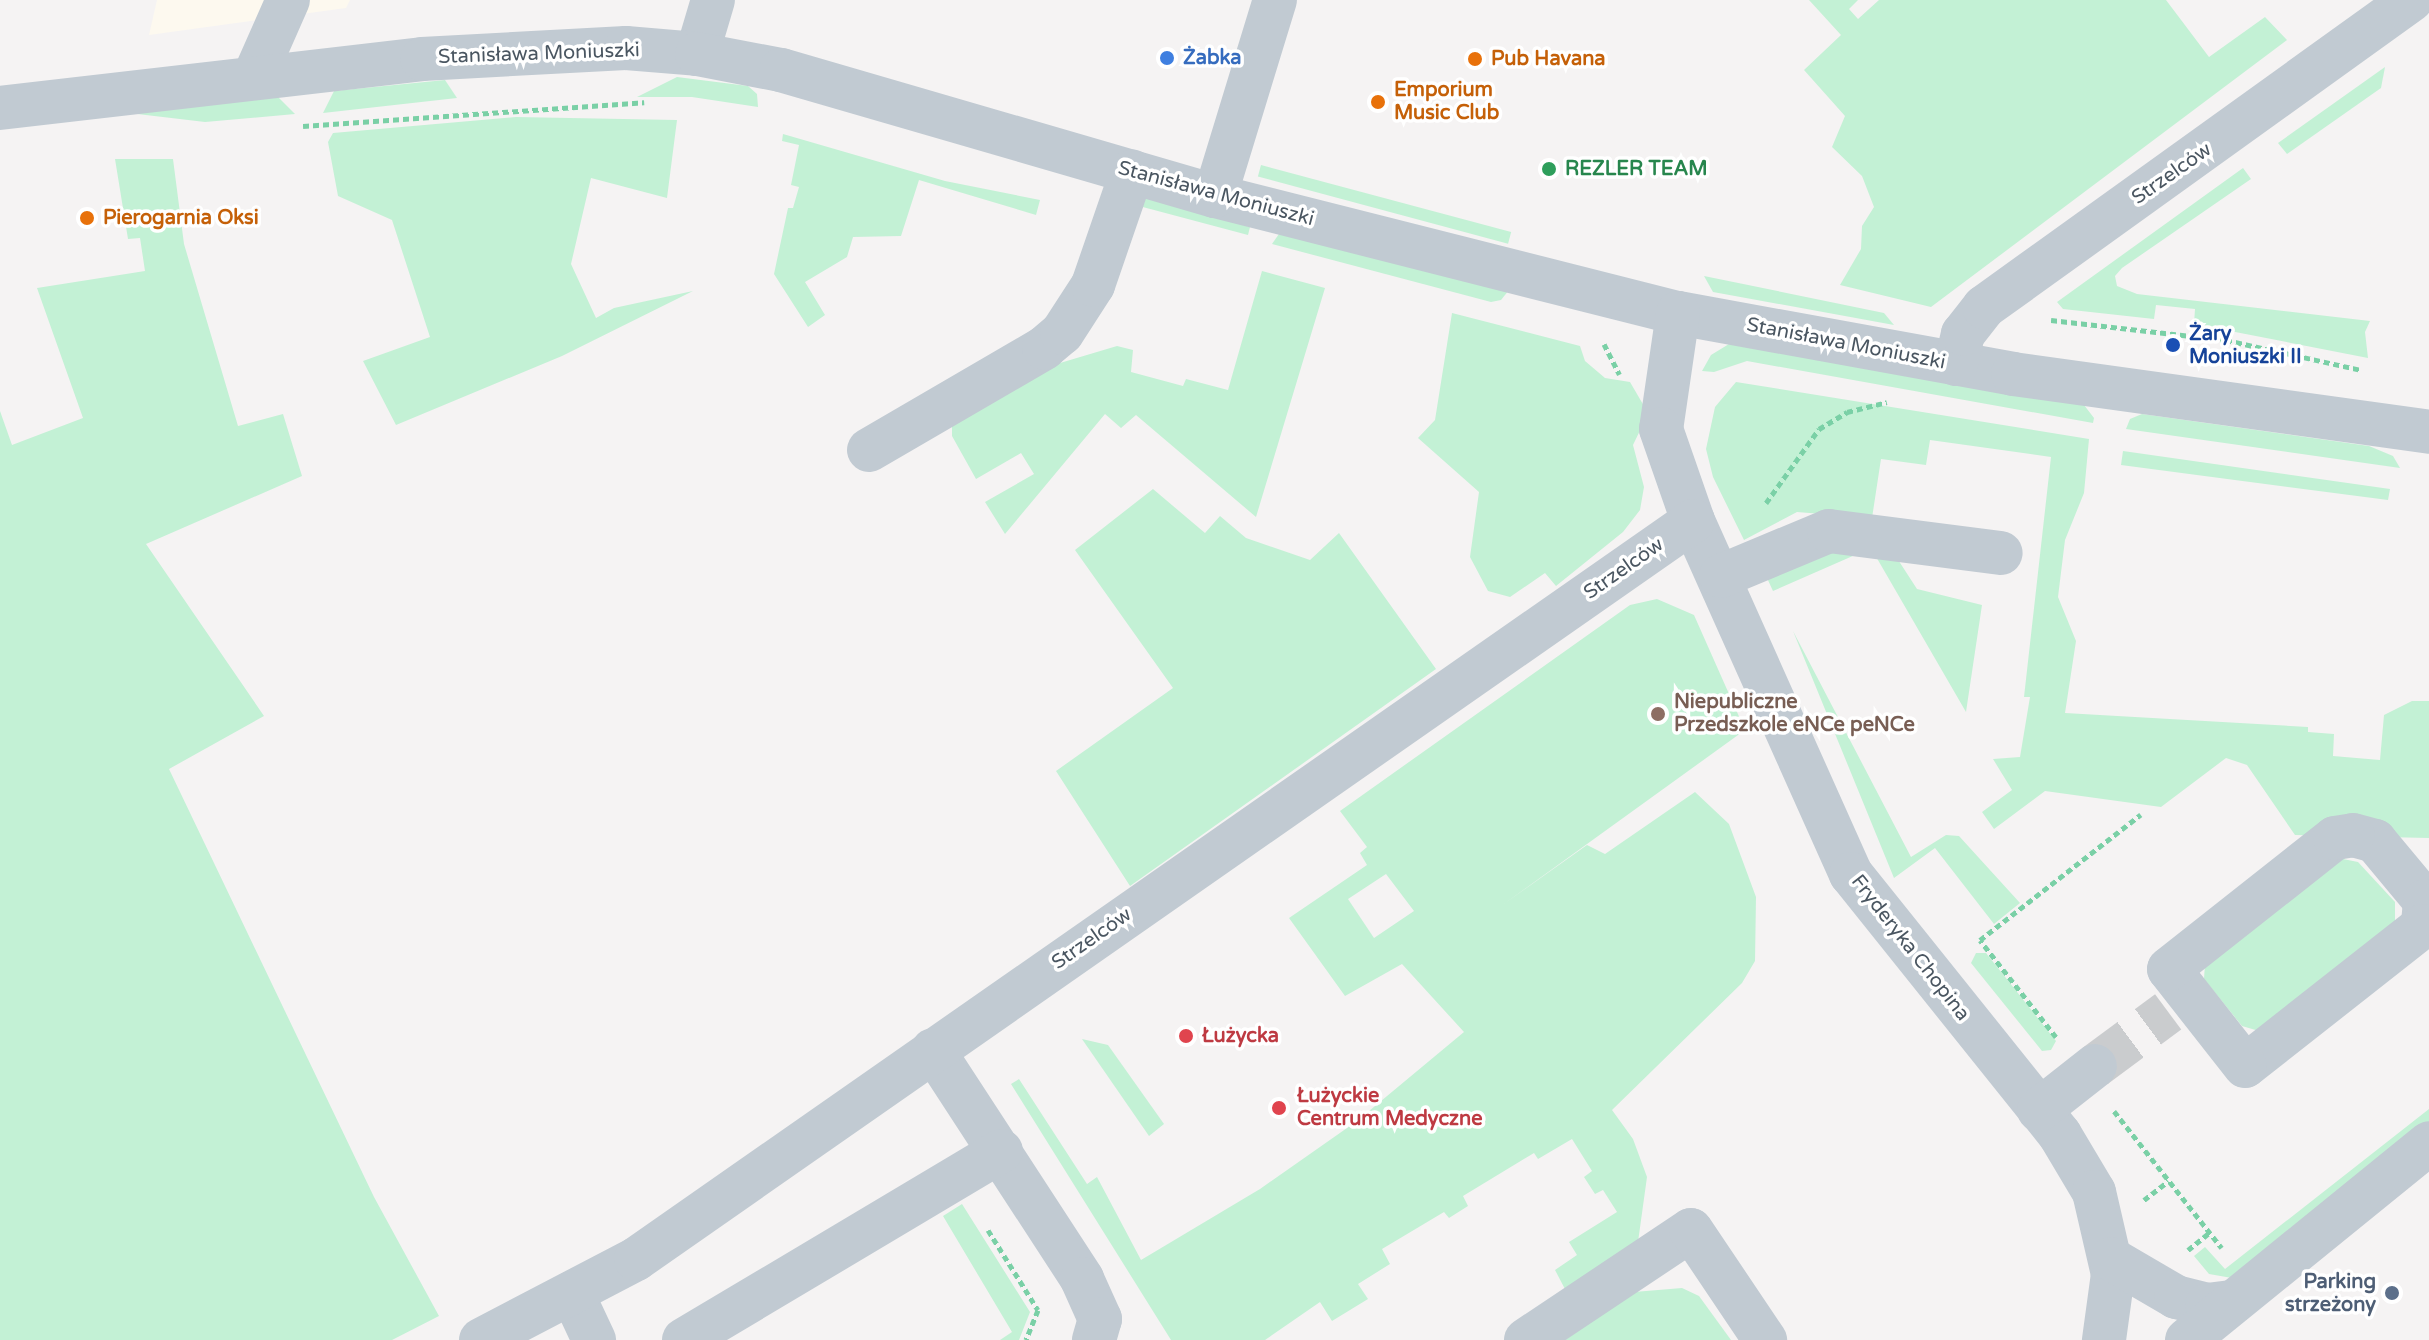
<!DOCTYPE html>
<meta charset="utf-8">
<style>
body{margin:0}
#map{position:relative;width:2429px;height:1340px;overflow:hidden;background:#f5f3f3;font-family:"Varela Round",sans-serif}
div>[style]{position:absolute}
.commercial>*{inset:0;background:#fdf9ef}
.green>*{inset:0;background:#c3f1d5;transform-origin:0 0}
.minor-tunnel>*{height:44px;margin-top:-22px;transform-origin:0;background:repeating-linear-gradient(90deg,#caccce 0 44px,transparent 0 66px)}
.path>*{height:5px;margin-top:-2.5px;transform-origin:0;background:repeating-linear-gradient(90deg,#7ad0a6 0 6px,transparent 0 10px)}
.minor>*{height:44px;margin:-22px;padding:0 22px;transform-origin:22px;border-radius:22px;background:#c1cad2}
.dots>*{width:22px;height:22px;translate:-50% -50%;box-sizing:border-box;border:4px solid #fff;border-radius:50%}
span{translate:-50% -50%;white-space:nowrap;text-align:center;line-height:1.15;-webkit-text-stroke:7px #fff;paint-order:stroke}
.street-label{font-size:20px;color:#4a5661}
.shop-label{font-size:20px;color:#366cbe;font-weight:700}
.left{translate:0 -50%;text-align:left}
.food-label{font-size:20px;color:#c56008;font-weight:700}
.leisure-label{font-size:20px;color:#27864d;font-weight:700}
.transit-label{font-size:20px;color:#164399;font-weight:700}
.education-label{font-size:20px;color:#785e54;font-weight:700}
.health-label{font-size:20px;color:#be3a42;font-weight:700}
.service-label{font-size:20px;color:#4e5e75;font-weight:700}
.right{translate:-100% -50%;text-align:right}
</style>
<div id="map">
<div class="commercial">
<i style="clip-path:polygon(157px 0,350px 0,346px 8px,149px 35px)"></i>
</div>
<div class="green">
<i style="clip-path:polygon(1809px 0,1858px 0,1849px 9px,1858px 19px,1879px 0,2166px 0,2209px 57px,2265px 17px,2287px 40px,1931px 307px,1840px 285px,1861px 249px,1862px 226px,1874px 207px,1862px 176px,1832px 147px,1845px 116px,1804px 70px,1841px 35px)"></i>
<i style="clip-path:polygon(2385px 67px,2381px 88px,2287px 154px,2278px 143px)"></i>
<i style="clip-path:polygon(677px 77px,748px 86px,757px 94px,758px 107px,692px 97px,637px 97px)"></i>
<i style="clip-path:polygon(445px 80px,457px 98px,323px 113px,334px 91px)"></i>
<i style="clip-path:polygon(278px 97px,295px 114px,205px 122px,129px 113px)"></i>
<i style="clip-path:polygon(516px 117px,677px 120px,667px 198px,591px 178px,571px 264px,596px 318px,614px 308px,693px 291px,562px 356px,396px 425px,363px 361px,430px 337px,392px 220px,338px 196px,328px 142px,333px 133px)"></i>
<i style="clip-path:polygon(783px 134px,945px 181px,1040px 200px,1036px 215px,919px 180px,901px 236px,853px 237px,847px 257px,805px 282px,825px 315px,808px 327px,774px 274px,788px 208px,793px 208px,799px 187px,791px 185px,799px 145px,782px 141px)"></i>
<i style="clip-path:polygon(115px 159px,173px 159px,184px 244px,238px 426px,283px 414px,302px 476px,146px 544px,264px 716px,169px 769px,374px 1197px,439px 1316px,392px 1340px,0 1340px,0 411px,12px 445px,83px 418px,37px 288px,145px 271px,140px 238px,128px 239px)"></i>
<i style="left:1261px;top:165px;width:259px;height:12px;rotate:15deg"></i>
<i style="clip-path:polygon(2243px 168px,2251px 179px,2122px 268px,2115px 276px,2117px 286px,2137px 294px,2370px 321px,2365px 332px,2368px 358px,2194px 324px,2195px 309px,2156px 305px,2154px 319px,2063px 309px,2057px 302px)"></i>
<i style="clip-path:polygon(1146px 195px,1250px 227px,1248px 235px,1139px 206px)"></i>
<i style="clip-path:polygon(1281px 231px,1509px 290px,1501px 300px,1491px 302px,1272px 244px)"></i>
<i style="clip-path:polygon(1262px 271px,1325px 288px,1256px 517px,1136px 415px,1121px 428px,1105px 414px,1005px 534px,985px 502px,1034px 474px,1021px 453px,976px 479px,952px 436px,952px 418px,1050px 366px,1117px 346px,1133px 350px,1131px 372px,1183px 386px,1186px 379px,1228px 390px)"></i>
<i style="clip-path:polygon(1704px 276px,1884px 313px,1894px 325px,1713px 292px)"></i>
<i style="clip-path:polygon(1452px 313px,1580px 346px,1585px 361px,1605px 378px,1630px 382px,1644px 406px,1646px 418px,1633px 445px,1644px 487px,1640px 510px,1623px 532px,1556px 586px,1545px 573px,1510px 597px,1488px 591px,1470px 557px,1479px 492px,1418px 438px,1435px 420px)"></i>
<i style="clip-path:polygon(1729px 344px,2084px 405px,2094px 418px,2093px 423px,1747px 361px,1714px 372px,1702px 371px,1711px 355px)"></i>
<i style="clip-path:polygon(1736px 382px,2089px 439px,2084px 493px,2065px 540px,2058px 597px,2076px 641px,2065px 713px,2308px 727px,2308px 732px,2334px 734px,2333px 756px,2380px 760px,2384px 715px,2412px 701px,2429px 701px,2429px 838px,2295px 835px,2247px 765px,2226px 758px,2161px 807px,2045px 791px,1994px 829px,1982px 812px,2012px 790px,1993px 759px,2020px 757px,2030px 697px,2024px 697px,2051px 457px,1930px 440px,1926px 465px,1881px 459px,1872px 518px,1797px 512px,1744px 540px,1713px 477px,1706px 449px,1715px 407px)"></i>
<i style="clip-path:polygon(2142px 414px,2369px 446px,2393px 456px,2400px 468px,2126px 429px,2130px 419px)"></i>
<i style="clip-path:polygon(2123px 451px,2390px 489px,2388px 500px,2121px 465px)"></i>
<i style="clip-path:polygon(1153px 489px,1205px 533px,1220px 516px,1246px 538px,1310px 560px,1339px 533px,1436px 669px,1130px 886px,1056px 771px,1173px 688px,1075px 550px)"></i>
<i style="clip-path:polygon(1813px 543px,1847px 542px,1893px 552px,1917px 589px,1982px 605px,1966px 712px,1871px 548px,1773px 591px,1761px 565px)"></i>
<i style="clip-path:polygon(evenodd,1657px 599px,1694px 615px,1745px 730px,1504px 904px,1587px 845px,1605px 854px,1695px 792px,1729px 824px,1756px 897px,1755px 961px,1742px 983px,1612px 1110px,1633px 1139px,1647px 1177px,1638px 1242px,1566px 1291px,1555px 1270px,1577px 1255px,1569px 1242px,1617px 1212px,1603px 1190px,1595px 1194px,1584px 1177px,1592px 1171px,1572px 1139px,1538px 1159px,1534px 1153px,1463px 1196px,1468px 1206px,1449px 1218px,1444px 1212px,1382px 1249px,1390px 1264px,1358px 1284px,1368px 1299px,1332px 1321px,1320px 1302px,1265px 1340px,1171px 1340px,1011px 1084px,1019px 1079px,1087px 1184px,1097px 1177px,1141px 1260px,1260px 1189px,1357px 1121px,1464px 1032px,1402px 964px,1345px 996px,1289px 918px,1367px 865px,1360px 853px,1367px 847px,1340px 811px,1630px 605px,1657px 599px,1386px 874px,1414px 911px,1374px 938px,1348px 899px,1386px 874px)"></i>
<i style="clip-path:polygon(1793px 631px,1911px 857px,1946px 835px,1959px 836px,2020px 903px,1994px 924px,1935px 848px,1894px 878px)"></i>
<i style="clip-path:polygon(2343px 859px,2358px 862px,2395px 902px,2395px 925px,2259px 1031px,2242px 1026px,2204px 979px,2205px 964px)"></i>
<i style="clip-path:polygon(1976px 953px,1986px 953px,2056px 1041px,2051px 1050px,2042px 1051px,1971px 963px)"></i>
<i style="clip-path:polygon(1082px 1039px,1108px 1045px,1164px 1124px,1149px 1136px)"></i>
<i style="clip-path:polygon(2429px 1109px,2429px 1122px,2232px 1278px,2209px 1274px,2194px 1256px,2205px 1247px,2225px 1269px)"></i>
<i style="clip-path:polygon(962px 1204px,1030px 1312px,1019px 1340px,1000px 1340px,1012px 1332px,943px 1216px)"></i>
<i style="clip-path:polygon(1682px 1288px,1699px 1296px,1731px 1340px,1565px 1340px,1634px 1292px)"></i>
</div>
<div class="minor-tunnel">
<i style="left:2095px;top:1066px;width:91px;rotate:-36.5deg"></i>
</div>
<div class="path">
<i style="left:303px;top:126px;width:342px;rotate:-4deg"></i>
<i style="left:2051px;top:320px;width:176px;rotate:6.5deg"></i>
<i style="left:2226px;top:340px;width:138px;rotate:12.5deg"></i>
<i style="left:1604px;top:344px;width:34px;rotate:63deg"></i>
<i style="left:1766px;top:503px;width:91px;rotate:-54.4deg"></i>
<i style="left:1819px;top:429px;width:33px;rotate:-31deg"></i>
<i style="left:1847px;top:412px;width:41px;rotate:-14deg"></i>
<i style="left:2056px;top:1037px;width:123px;rotate:-128.1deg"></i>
<i style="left:1980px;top:940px;width:204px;rotate:-38deg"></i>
<i style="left:2114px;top:1111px;width:174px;rotate:51.8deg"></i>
<i style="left:2144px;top:1200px;width:31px;rotate:-38deg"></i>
<i style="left:988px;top:1230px;width:94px;rotate:58deg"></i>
<i style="left:1038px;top:1310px;width:32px;rotate:112deg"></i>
<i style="left:2188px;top:1250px;width:27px;rotate:-39deg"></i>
</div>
<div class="minor">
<i style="left:697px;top:54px;width:56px;rotate:-73.5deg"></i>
<i style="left:254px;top:77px;width:84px;rotate:-66.2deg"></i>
<i style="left:0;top:108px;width:425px;rotate:-6.6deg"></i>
<i style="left:422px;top:59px;width:204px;rotate:-3.1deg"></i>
<i style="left:626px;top:48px;width:71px;rotate:4.8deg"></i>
<i style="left:697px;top:54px;width:86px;rotate:10.8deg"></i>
<i style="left:781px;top:70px;width:452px;rotate:16.2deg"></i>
<i style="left:1215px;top:196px;width:478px;rotate:14.2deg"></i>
<i style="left:1678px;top:313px;width:341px;rotate:10.3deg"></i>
<i style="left:2013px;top:374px;width:420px;rotate:7.9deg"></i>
<i style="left:1215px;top:196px;width:205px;rotate:-73deg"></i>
<i style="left:1678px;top:313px;width:117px;rotate:98.3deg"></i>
<i style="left:1661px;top:429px;width:97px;rotate:70.8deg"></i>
<i style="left:1693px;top:521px;width:387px;rotate:65.9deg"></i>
<i style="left:1851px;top:874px;width:334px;rotate:51.3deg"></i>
<i style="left:2060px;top:1135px;width:66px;rotate:59.2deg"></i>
<i style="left:2094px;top:1192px;width:84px;rotate:77deg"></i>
<i style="left:2113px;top:1274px;width:67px;rotate:97.8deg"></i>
<i style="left:1956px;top:364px;width:31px;rotate:-77deg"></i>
<i style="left:1963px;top:334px;width:34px;rotate:-52deg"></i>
<i style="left:1984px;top:307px;width:526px;rotate:-35.71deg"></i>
<i style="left:869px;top:450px;width:203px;rotate:-30.2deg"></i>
<i style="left:1044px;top:348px;width:23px;rotate:-40deg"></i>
<i style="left:1062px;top:333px;width:57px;rotate:-57.1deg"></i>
<i style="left:1093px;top:285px;width:120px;rotate:-71deg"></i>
<i style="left:1721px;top:576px;width:117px;rotate:-22.6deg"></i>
<i style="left:1829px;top:531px;width:173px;rotate:7.3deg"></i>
<i style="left:2353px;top:835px;width:23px;rotate:15deg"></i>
<i style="left:2375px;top:841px;width:78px;rotate:50.2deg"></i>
<i style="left:2425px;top:901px;width:25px;rotate:95deg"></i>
<i style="left:2423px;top:926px;width:226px;rotate:141.8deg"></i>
<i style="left:2245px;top:1066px;width:123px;rotate:-128.1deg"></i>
<i style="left:2169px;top:969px;width:211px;rotate:-38.3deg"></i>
<i style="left:2335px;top:838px;width:18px;rotate:-9deg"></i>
<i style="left:933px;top:1050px;width:273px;rotate:56.9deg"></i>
<i style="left:1082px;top:1279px;width:44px;rotate:65.8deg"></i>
<i style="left:1100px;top:1319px;width:22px;rotate:106deg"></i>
<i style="left:2039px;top:1110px;width:71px;rotate:-38.2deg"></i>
<i style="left:2111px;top:1259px;width:75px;rotate:30.3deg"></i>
<i style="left:2176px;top:1297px;width:32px;rotate:14deg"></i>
<i style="left:2207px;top:1305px;width:26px;rotate:-7deg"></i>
<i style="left:572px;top:1293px;width:52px;rotate:64.9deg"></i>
<i style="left:481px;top:1340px;width:175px;rotate:-27.6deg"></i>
<i style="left:636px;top:1259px;width:1289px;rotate:-34.92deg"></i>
<i style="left:684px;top:1340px;width:369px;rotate:-30.8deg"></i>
<i style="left:1526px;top:1340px;width:198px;rotate:-33.7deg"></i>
<i style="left:1691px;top:1230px;width:133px;rotate:56.1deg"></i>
<i style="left:2187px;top:1340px;width:312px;rotate:-39.1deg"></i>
</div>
<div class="dots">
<i style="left:1167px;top:58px;background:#3f7fe0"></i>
<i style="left:1475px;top:59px;background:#e8710a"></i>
<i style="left:1378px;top:102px;background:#e8710a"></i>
<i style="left:1549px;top:169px;background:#2e9e5b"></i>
<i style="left:87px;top:218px;background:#e8710a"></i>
<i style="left:2173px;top:345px;background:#1a4fb4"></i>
<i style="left:1658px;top:714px;background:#8d6e63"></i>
<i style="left:1186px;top:1036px;background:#e0444e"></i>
<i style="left:1279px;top:1108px;background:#e0444e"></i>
<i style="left:2392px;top:1293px;background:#5c6f8a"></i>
</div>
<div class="street-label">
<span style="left:539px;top:54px;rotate:-2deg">Stanisława Moniuszki</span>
<span style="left:2172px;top:174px;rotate:-35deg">Strzelców</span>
<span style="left:1216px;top:194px;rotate:15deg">Stanisława Moniuszki</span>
<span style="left:1846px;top:344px;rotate:11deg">Stanisława Moniuszki</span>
<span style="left:1624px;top:569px;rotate:-35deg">Strzelców</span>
<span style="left:1092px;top:939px;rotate:-35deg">Strzelców</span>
<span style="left:1910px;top:948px;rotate:52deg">Fryderyka Chopina</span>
</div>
<div class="shop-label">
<span class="left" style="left:1183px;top:58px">Żabka</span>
</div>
<div class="food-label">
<span class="left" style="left:1491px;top:59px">Pub Havana</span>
<span class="left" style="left:1394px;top:102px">Emporium<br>Music Club</span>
<span class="left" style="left:103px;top:218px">Pierogarnia Oksi</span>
</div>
<div class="leisure-label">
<span class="left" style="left:1565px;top:169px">REZLER TEAM</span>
</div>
<div class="transit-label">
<span class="left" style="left:2189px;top:346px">Żary<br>Moniuszki II</span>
</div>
<div class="education-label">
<span class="left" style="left:1674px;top:714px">Niepubliczne<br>Przedszkole eNCe peNCe</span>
</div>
<div class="health-label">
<span class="left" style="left:1202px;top:1036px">Łużycka</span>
<span class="left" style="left:1297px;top:1108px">Łużyckie<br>Centrum Medyczne</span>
</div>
<div class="service-label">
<span class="right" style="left:2376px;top:1294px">Parking<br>strzeżony</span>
</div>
</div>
